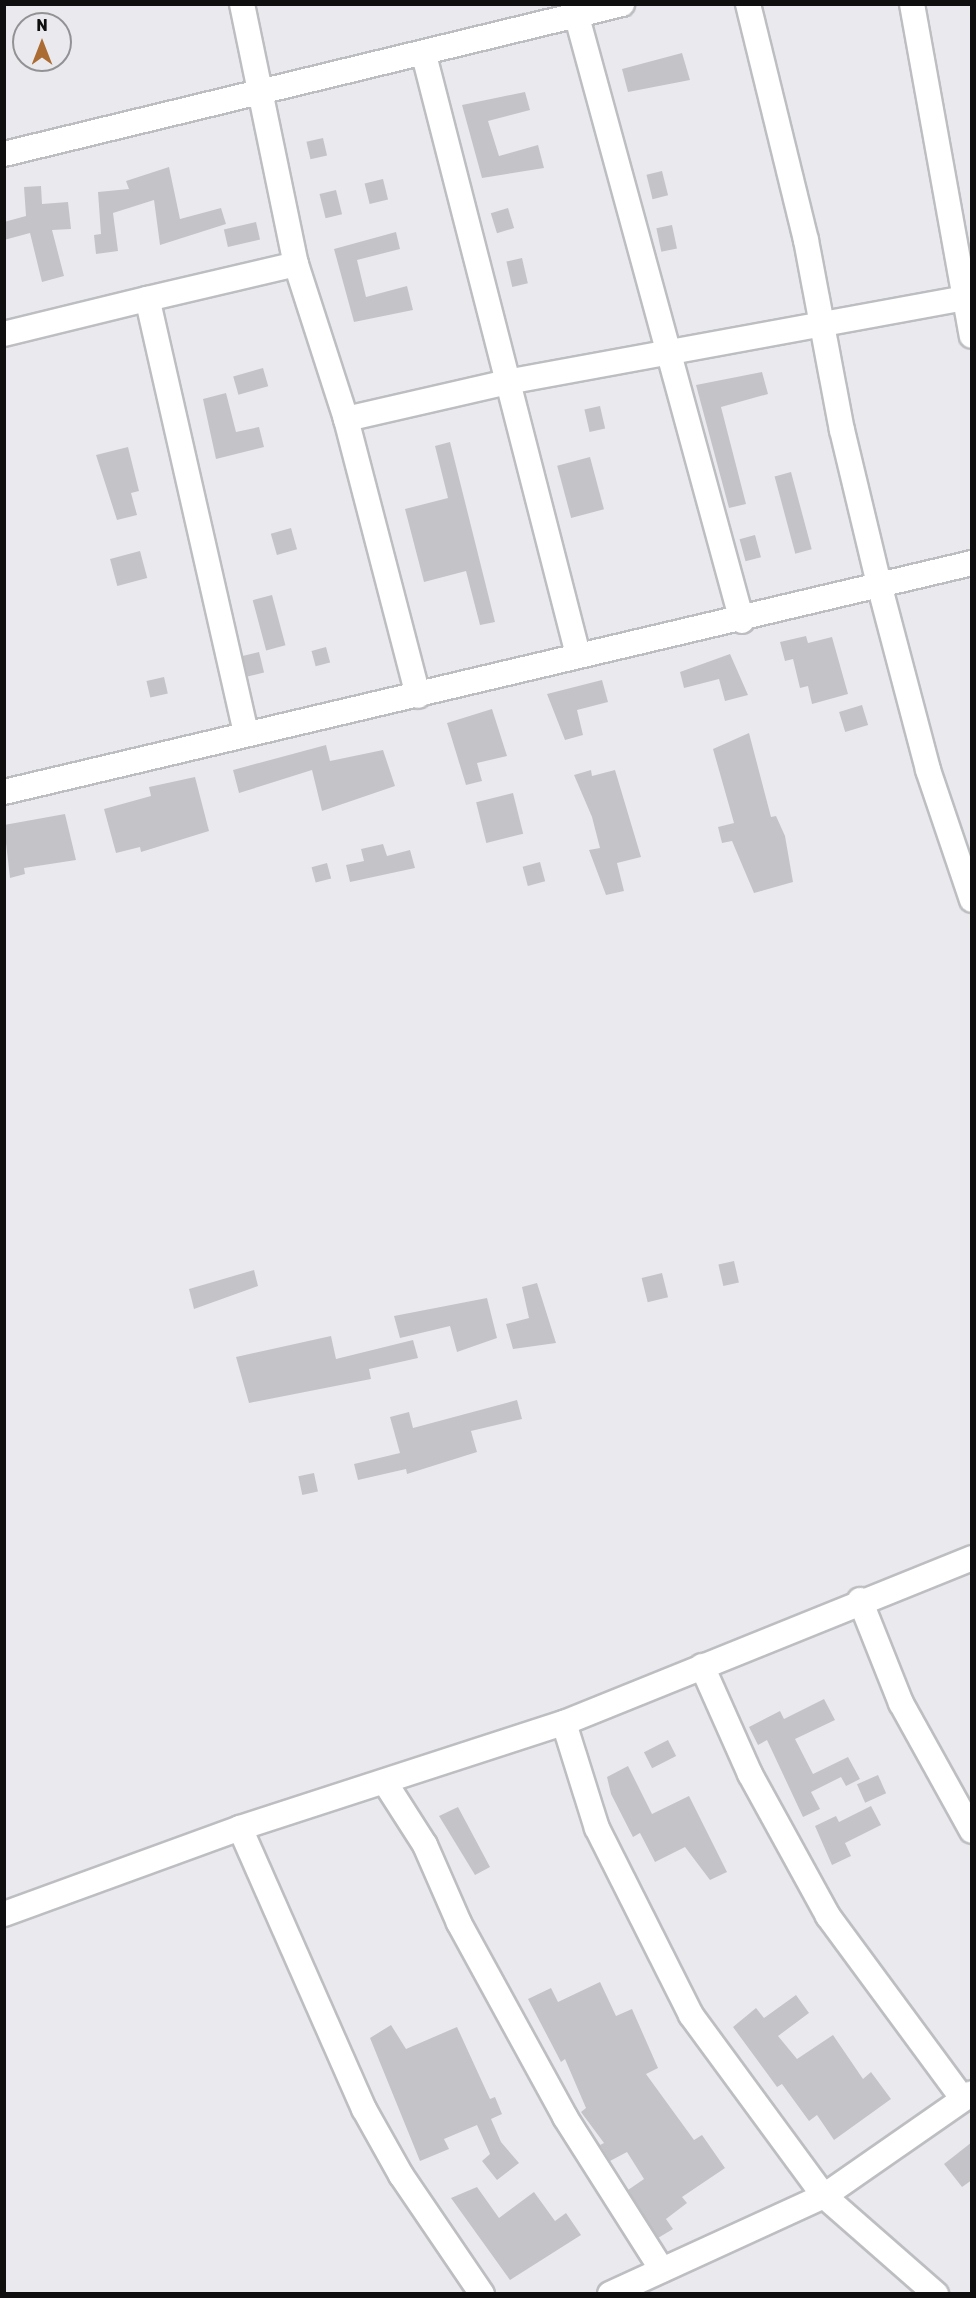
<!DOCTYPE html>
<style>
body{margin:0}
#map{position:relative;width:976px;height:2298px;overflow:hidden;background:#eaeaee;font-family:Rubik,sans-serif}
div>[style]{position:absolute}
.building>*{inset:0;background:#c4c4c8;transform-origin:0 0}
.roads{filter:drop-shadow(2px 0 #bdbec1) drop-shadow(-2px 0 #bdbec1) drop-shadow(0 2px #bdbec1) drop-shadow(0 -2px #bdbec1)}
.minor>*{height:24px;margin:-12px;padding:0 12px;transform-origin:12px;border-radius:12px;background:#fff}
span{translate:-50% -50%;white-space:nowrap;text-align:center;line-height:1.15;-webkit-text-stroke:5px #eaeaee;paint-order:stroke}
.frame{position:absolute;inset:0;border:6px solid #0f0f10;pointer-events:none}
.north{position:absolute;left:12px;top:12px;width:60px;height:60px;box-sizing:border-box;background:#eaeaee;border:2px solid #929295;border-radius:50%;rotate:0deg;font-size:16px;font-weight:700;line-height:24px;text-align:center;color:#0f0f10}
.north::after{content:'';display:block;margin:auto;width:21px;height:27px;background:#ab6c33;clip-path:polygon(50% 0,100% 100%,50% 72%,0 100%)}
</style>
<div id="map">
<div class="building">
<i style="clip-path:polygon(682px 53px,690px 80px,628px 92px,622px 69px)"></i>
<i style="clip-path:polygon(525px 92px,530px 110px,488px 121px,499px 156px,538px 145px,544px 168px,482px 178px,462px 105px)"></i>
<i style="left:323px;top:138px;width:18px;height:17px;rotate:77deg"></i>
<i style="clip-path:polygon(169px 167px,180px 219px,221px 208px,226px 224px,160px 245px,154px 200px,113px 213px,118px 251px,96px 254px,94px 235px,101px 234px,98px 192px,129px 189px,126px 181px)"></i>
<i style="left:662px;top:171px;width:25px;height:16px;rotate:76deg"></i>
<i style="left:383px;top:179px;width:21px;height:19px;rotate:76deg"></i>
<i style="clip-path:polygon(41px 186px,42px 204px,68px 202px,71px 229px,52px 230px,64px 276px,42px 282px,30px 233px,4px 240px,4px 222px,26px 216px,24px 187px)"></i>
<i style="left:336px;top:190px;width:25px;height:17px;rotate:76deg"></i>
<i style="left:508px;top:208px;width:21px;height:18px;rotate:73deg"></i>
<i style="left:256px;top:222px;width:18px;height:33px;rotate:77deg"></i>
<i style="left:672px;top:225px;width:24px;height:16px;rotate:78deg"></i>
<i style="clip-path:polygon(396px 232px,400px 249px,357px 260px,366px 297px,407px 286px,413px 310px,354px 322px,334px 249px)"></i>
<i style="left:522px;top:258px;width:26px;height:16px;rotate:77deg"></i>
<i style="left:263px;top:368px;width:19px;height:31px;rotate:74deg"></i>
<i style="clip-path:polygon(762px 372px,768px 394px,721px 407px,746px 504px,729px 508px,696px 385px)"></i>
<i style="clip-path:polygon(226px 393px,236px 432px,259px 427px,264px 447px,216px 459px,203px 399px)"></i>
<i style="left:600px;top:406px;width:23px;height:16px;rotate:77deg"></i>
<i style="clip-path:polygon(450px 442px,495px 622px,480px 625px,466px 571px,424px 582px,405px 509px,448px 498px,435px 446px)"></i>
<i style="clip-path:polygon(128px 447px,139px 491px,131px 493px,137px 515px,117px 520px,96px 455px)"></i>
<i style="left:590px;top:457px;width:54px;height:34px;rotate:75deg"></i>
<i style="left:791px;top:472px;width:80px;height:17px;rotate:75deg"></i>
<i style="left:291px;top:528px;width:22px;height:21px;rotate:74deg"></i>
<i style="left:755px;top:535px;width:23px;height:16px;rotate:75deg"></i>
<i style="left:140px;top:551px;width:28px;height:31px;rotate:75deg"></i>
<i style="left:272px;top:595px;width:52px;height:20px;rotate:75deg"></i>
<i style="clip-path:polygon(806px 636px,808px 643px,832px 637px,848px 694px,812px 704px,808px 686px,800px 688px,793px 659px,785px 661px,780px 642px)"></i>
<i style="left:326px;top:647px;width:16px;height:15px;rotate:75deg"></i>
<i style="left:259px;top:652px;width:21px;height:17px;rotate:76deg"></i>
<i style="clip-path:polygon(730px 654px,748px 695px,725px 701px,719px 679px,684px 688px,680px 672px)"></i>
<i style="left:164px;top:677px;width:17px;height:18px;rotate:77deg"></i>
<i style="clip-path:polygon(602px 680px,608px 702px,577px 710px,583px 735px,565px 740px,547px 694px)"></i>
<i style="left:862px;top:705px;width:21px;height:24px;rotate:73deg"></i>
<i style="clip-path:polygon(492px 709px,507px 756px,477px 763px,482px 781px,466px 785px,447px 723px)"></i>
<i style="clip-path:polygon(749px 733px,771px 817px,776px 816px,785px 836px,793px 882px,754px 893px,732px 841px,722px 843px,718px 827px,734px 823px,713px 749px)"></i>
<i style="clip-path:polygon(326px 745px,330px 761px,383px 750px,395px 786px,322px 811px,312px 770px,239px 793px,233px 770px)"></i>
<i style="clip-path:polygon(591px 770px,592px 776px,615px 770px,641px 857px,617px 863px,624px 891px,606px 895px,589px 850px,600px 848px,592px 817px,574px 775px)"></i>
<i style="clip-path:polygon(195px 777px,209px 831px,141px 852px,140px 847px,116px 853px,104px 809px,151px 796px,149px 787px)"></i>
<i style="left:513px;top:793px;width:42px;height:38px;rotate:76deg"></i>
<i style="clip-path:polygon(65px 814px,76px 860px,24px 868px,25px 874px,10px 878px,4px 825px)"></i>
<i style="clip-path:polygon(383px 844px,387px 856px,410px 850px,415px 868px,350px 882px,346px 865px,364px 861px,361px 849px)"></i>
<i style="left:540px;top:862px;width:20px;height:18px;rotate:75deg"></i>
<i style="left:327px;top:863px;width:16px;height:16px;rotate:75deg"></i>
<i style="left:734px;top:1261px;width:22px;height:16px;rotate:77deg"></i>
<i style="clip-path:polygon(254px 1270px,258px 1286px,194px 1309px,189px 1289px)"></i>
<i style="left:662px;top:1273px;width:25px;height:21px;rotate:76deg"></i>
<i style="clip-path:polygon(537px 1283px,556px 1343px,513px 1349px,506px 1324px,529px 1318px,522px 1287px)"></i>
<i style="clip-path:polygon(487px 1298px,497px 1338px,457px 1352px,450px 1326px,400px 1338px,394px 1316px)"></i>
<i style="clip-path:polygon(331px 1336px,336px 1359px,413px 1340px,418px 1358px,369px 1369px,371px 1379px,249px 1403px,236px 1357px)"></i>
<i style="clip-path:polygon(517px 1400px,522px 1419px,471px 1431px,477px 1452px,407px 1474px,406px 1469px,358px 1480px,354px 1464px,400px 1453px,390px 1417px,409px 1412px,413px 1428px)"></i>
<i style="left:314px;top:1473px;width:19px;height:16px;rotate:78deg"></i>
<i style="clip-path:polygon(824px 1699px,835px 1720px,795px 1739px,813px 1774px,848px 1757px,860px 1779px,846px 1786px,841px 1777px,811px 1792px,820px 1809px,803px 1817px,767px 1740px,758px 1745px,749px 1727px,780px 1711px,784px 1719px)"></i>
<i style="left:668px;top:1740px;width:18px;height:27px;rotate:63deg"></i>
<i style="clip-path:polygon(628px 1766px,652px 1814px,689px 1796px,727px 1872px,710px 1880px,685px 1847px,655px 1862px,640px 1833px,633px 1837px,611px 1794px,607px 1777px)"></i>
<i style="left:878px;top:1775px;width:20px;height:23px;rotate:66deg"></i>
<i style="clip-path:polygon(871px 1806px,881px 1825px,845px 1843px,851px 1856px,832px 1865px,815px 1826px,836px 1816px,839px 1822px)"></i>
<i style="clip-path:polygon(458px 1807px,490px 1867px,475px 1875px,439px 1816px)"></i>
<i style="clip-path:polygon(600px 1982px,616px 2016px,632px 2009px,658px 2068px,646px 2074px,694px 2140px,702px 2135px,725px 2168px,682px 2197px,687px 2203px,666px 2219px,673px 2229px,658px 2238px,628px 2190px,644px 2179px,627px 2152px,610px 2161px,600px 2145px,604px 2143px,581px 2112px,586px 2108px,565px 2059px,561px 2062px,528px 1999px,551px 1988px,558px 2002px)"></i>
<i style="clip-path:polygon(796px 1995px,809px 2013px,778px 2036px,797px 2059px,833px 2035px,863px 2079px,871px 2072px,891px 2099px,834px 2140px,817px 2115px,809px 2121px,782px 2084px,777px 2087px,733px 2027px,756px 2008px,764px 2018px)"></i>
<i style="clip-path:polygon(391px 2025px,406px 2049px,457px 2027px,490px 2099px,495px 2097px,502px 2114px,491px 2119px,501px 2142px,519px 2163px,497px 2180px,482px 2161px,490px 2154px,477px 2125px,444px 2139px,449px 2149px,420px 2161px,370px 2038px)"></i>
<i style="clip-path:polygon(972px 2142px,972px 2180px,962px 2187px,944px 2164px)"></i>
<i style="clip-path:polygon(477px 2187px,499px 2218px,534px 2192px,555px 2221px,566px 2213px,581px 2235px,510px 2280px,451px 2198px)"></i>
</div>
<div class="roads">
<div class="minor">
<i style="left:242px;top:4px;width:266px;rotate:78.3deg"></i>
<i style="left:296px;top:264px;width:163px;rotate:72.1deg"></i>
<i style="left:346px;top:419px;width:286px;rotate:75.4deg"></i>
<i style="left:748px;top:4px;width:243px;rotate:76.2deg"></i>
<i style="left:806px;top:240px;width:193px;rotate:79.3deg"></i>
<i style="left:842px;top:430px;width:158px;rotate:76.5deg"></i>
<i style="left:879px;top:584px;width:192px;rotate:75.2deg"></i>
<i style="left:928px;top:770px;width:137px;rotate:71.3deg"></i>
<i style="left:912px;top:4px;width:337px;rotate:79.8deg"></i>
<i style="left:577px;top:17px;width:626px;rotate:74.72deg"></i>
<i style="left:424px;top:55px;width:619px;rotate:75.6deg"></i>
<i style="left:4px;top:154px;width:636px;rotate:-13.64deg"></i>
<i style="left:4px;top:334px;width:147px;rotate:-13.8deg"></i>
<i style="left:346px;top:419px;width:165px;rotate:-12.9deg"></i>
<i style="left:507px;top:382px;width:473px;rotate:-10.4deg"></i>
<i style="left:246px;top:733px;width:445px;rotate:-102.8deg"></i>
<i style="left:147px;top:299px;width:153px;rotate:-13.2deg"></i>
<i style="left:4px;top:792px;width:995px;rotate:-13.31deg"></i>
<i style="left:860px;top:1600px;width:111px;rotate:68.3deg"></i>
<i style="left:901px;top:1703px;width:146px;rotate:61deg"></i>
<i style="left:702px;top:1666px;width:118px;rotate:66deg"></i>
<i style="left:750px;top:1774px;width:162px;rotate:61.2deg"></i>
<i style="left:828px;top:1916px;width:227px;rotate:53.6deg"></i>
<i style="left:564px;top:1723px;width:110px;rotate:72.6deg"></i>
<i style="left:597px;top:1828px;width:209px;rotate:63.3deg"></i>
<i style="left:691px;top:2015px;width:225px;rotate:53.7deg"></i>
<i style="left:824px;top:2196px;width:149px;rotate:41.2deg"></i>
<i style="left:386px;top:1784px;width:72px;rotate:57.4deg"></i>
<i style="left:425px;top:1845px;width:85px;rotate:66.4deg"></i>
<i style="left:459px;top:1923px;width:221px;rotate:61.3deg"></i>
<i style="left:565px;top:2117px;width:181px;rotate:57.6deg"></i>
<i style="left:240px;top:1828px;width:307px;rotate:66.2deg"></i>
<i style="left:364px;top:2109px;width:76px;rotate:60.7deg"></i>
<i style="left:401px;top:2175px;width:144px;rotate:55.8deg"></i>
<i style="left:4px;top:1914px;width:251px;rotate:-20deg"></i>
<i style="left:240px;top:1828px;width:341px;rotate:-18deg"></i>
<i style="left:564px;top:1723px;width:440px;rotate:-22deg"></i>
<i style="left:610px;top:2294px;width:235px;rotate:-24.6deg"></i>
<i style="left:824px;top:2196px;width:180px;rotate:-34.8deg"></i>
</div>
</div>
<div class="frame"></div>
<div class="north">N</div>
</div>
